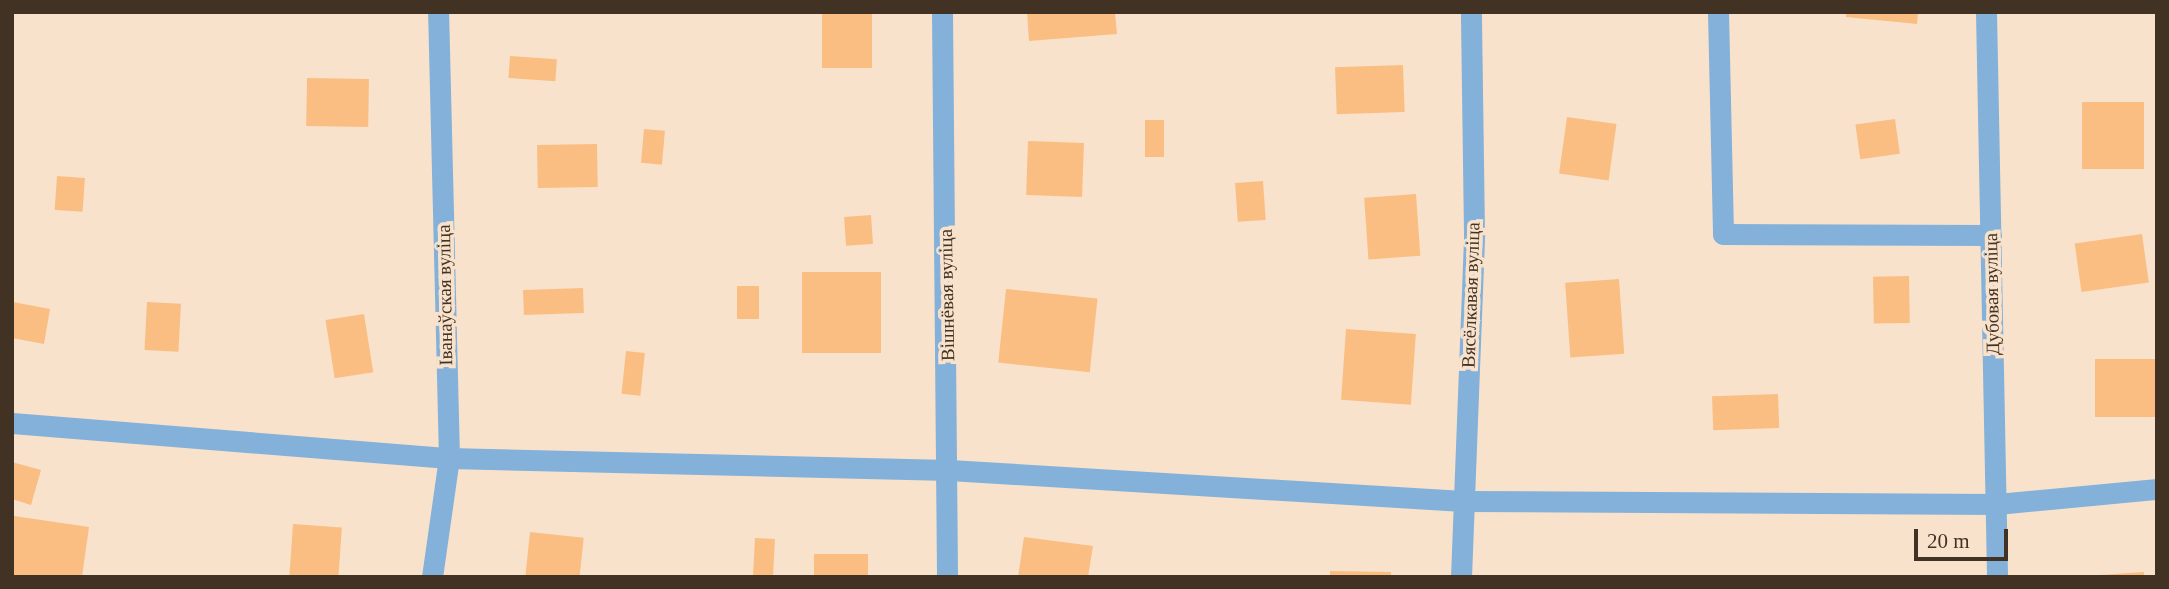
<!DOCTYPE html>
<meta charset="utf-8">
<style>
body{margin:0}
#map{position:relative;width:2169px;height:589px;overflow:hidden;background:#f9e2cc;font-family:"Times New Roman",serif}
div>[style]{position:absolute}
.building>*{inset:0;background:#fabe83;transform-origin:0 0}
.minor>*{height:21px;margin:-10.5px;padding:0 10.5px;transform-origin:10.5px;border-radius:10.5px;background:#83b1d9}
span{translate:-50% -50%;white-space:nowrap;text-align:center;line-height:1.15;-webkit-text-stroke:7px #f9e2cc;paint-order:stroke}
.street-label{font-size:19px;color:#413223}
.frame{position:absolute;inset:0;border:14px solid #413223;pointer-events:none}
.scale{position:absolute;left:1914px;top:529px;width:94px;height:32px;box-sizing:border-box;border:4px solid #413223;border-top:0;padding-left:9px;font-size:21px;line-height:24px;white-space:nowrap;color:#413223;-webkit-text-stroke:5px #f9e2cc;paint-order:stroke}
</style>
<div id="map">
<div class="building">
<i style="left:822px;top:12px;width:50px;height:56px"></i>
<i style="clip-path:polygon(1027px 12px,1115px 12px,1117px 34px,1029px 41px)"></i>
<i style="clip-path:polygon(1846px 12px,1918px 12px,1917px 24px,1846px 17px)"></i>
<i style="left:510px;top:56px;width:47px;height:22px;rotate:4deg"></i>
<i style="left:1403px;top:65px;width:47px;height:68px;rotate:88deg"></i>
<i style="left:307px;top:78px;width:62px;height:48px;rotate:1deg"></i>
<i style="left:2144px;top:102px;width:67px;height:62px;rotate:90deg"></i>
<i style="left:1567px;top:117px;width:50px;height:57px;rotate:8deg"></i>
<i style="left:1895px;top:119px;width:35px;height:40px;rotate:82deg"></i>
<i style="left:1145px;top:120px;width:19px;height:37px"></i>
<i style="left:644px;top:129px;width:21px;height:34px;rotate:5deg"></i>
<i style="left:1028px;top:141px;width:56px;height:54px;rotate:2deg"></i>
<i style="left:597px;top:144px;width:43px;height:60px;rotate:89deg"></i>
<i style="left:57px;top:176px;width:28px;height:34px;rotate:4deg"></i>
<i style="left:1263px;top:181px;width:39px;height:28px;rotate:86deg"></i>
<i style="left:1416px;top:194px;width:62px;height:52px;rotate:86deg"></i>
<i style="left:871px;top:215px;width:29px;height:27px;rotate:86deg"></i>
<i style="left:2142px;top:234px;width:49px;height:68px;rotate:82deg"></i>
<i style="left:802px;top:272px;width:79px;height:81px"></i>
<i style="left:1909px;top:276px;width:47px;height:36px;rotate:89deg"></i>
<i style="left:1619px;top:279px;width:75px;height:54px;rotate:86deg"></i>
<i style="left:737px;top:286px;width:22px;height:33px"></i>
<i style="left:583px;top:288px;width:25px;height:60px;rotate:88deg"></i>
<i style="left:1006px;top:289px;width:92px;height:74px;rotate:6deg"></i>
<i style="clip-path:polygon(13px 302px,50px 309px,44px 344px,12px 338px)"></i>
<i style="left:147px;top:302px;width:34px;height:48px;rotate:3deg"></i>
<i style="left:364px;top:314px;width:59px;height:39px;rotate:81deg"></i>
<i style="left:1346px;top:329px;width:70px;height:71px;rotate:4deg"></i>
<i style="left:626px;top:351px;width:19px;height:43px;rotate:6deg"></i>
<i style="left:2157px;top:359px;width:58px;height:62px;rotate:90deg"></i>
<i style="left:1778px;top:394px;width:34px;height:66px;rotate:88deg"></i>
<i style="clip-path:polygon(12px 462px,41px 470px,31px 505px,12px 499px)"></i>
<i style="clip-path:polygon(14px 516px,89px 527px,82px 577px,12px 577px)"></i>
<i style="left:293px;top:524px;width:49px;height:53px;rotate:4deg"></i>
<i style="left:530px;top:532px;width:54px;height:45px;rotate:6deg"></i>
<i style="clip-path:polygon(1024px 537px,1093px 546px,1088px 577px,1018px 577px)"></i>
<i style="left:755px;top:538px;width:20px;height:39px;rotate:3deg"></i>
<i style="left:868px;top:554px;width:23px;height:54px;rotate:90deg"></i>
<i style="clip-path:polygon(1330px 571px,1391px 572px,1391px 577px,1330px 577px)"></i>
<i style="clip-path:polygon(2144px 572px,2144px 577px,2099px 577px,2099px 575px)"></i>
</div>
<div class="minor">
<i style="left:942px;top:12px;width:565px;rotate:89.49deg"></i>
<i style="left:1718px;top:12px;width:222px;rotate:88.7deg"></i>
<i style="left:1723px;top:234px;width:268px;rotate:0.2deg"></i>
<i style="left:1986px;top:12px;width:565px;rotate:88.88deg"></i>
<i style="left:12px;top:423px;width:438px;rotate:4.6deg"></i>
<i style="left:449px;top:458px;width:500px;rotate:1.37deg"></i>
<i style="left:949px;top:470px;width:515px;rotate:3.45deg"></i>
<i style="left:1463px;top:501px;width:534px;rotate:0.32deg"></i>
<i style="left:1997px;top:504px;width:161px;rotate:-5.4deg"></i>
<i style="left:432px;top:577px;width:120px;rotate:-81.9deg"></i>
<i style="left:449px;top:458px;width:446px;rotate:-91.4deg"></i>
<i style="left:1461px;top:577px;width:344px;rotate:-87.8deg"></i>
<i style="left:1474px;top:233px;width:221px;rotate:-90.8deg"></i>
</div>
<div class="street-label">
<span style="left:1992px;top:294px;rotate:-91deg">Дубовая вуліца</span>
<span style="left:445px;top:295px;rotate:-91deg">Іванаўская вуліца</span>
<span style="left:947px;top:295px;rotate:-91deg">Вішнёвая вуліца</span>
<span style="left:1471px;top:295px;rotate:-88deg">Вясёлкавая вуліца</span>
</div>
<div class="frame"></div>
<div class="scale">20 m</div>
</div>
